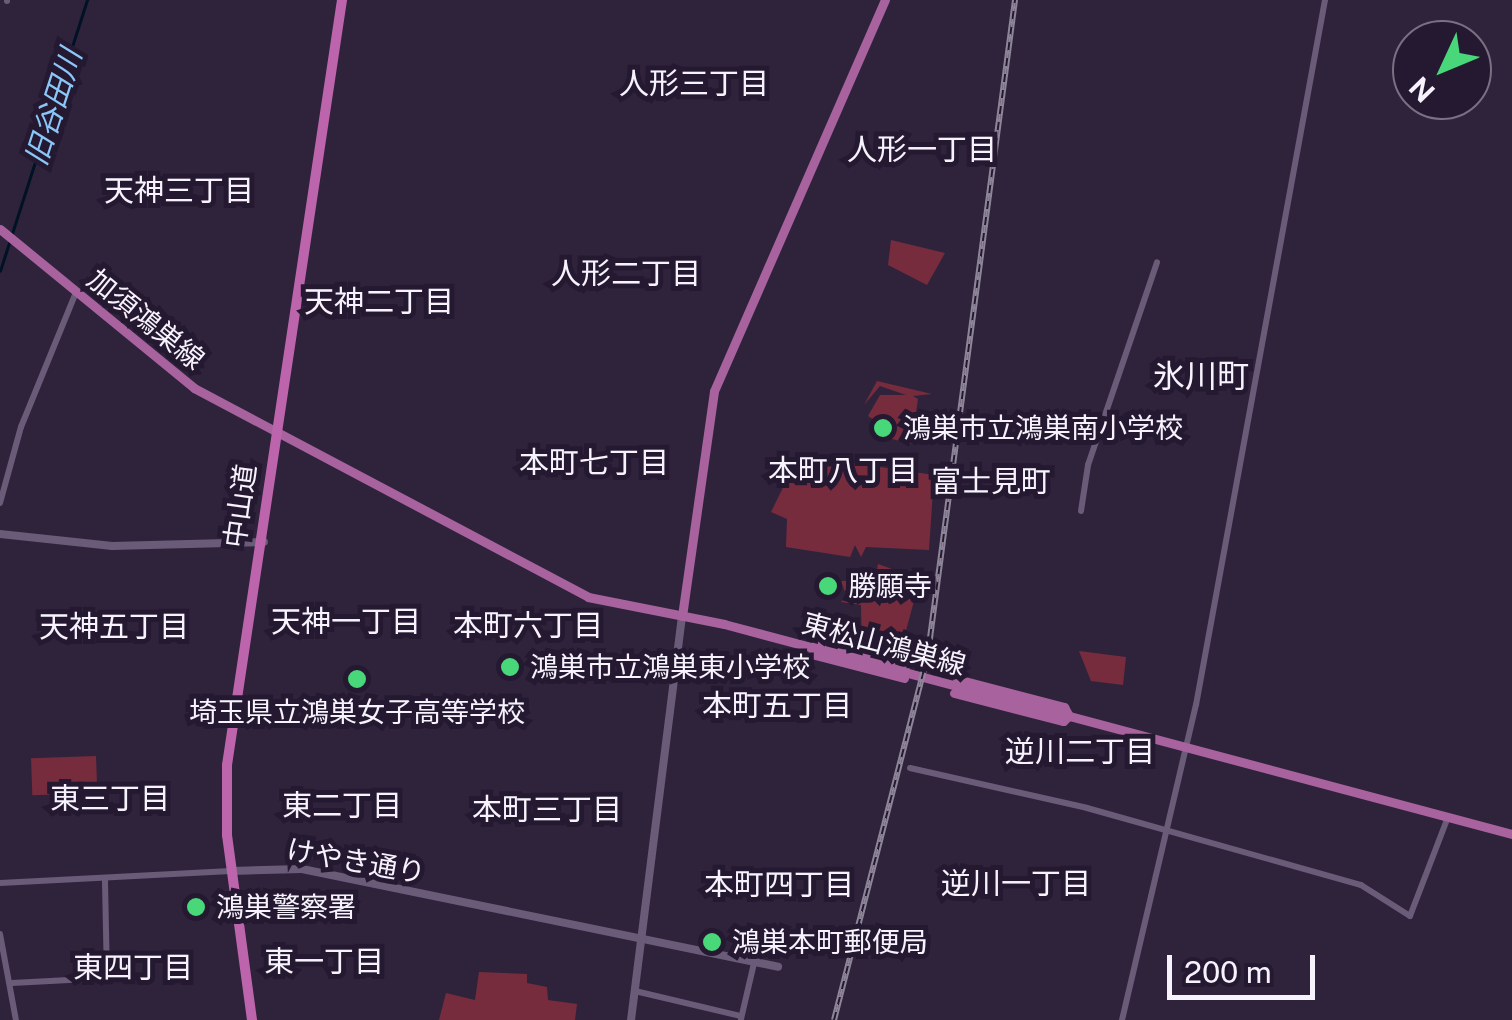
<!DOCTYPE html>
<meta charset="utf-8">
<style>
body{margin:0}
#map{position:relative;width:1512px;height:1020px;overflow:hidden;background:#2f233c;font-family:"Public Sans","Noto Sans JP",sans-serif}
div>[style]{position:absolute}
.green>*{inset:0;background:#772c3d;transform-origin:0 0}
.stream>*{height:2.5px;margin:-1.25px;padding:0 1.25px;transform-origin:1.25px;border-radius:1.25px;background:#001225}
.tertiary>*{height:6px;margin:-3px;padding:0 3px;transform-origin:3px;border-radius:3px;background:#6a5c79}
.secondary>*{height:8px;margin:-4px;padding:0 4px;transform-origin:4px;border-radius:4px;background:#6a5c79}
.primary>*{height:9px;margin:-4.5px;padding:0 4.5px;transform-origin:4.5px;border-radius:4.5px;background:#a8639f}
.trunk>*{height:10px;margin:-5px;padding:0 5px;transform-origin:5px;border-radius:5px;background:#bd65ac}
.rail>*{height:6px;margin-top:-3px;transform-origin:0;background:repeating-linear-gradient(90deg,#251932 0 8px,#8e8698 0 16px);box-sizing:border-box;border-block:2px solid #8e8698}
.dots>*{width:28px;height:28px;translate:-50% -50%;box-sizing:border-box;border:5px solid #251932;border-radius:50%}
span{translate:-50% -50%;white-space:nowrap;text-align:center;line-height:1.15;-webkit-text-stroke:10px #251932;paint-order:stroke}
.street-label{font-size:28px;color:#f7f3fd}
.poi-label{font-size:28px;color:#f7f3fd}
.left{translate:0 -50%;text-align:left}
.neighbourhood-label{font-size:30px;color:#f7f3fd}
.water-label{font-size:30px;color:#8ac6f7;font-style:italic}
.quarter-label{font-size:32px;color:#f7f3fd}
.north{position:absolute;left:1392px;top:20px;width:100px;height:100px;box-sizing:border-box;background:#251932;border:2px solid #797083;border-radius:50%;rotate:226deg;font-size:28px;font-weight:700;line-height:40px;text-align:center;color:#f7f3fd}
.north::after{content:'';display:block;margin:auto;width:35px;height:45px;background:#48d779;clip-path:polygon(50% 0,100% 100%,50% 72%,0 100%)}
.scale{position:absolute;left:1167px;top:955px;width:148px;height:45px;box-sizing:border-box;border:5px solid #f7f3fd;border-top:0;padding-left:12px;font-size:30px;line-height:35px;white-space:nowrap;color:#f7f3fd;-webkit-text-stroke:8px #251932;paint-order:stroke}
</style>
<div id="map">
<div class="green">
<i style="clip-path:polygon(891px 240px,945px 253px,927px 285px,888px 265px)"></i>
<i style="clip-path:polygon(877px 381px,932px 394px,913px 396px,918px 399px,911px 444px,870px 433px,874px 420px,868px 416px,880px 395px,906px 395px,880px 386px,864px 405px)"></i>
<i style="clip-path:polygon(799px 455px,934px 475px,929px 550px,866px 547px,861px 557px,855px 545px,850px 557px,786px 547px,787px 519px,771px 512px)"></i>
<i style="clip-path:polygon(878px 564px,920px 579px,901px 649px,862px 647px,861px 605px,841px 602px,846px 595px,841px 581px,875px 580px)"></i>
<i style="clip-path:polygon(1079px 651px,1126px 657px,1123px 685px,1091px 681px)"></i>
<i style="left:96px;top:756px;width:37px;height:65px;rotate:88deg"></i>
<i style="clip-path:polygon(479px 972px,527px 974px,527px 983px,547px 987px,548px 1000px,577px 1004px,575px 1020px,439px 1020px,446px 993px,475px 1000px)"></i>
</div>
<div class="stream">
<i style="left:0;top:271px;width:285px;rotate:-72.2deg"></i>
</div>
<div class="tertiary">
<i style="left:7px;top:1px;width:1px;rotate:-90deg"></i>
<i style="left:0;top:503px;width:79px;rotate:-74.6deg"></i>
<i style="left:21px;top:427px;width:146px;rotate:-67.8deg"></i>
<i style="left:1081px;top:511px;width:47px;rotate:-81.3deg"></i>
<i style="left:1088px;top:465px;width:214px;rotate:-71.2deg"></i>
<i style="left:910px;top:768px;width:181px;rotate:12.7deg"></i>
<i style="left:1087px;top:808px;width:285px;rotate:15.7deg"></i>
<i style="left:1361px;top:885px;width:58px;rotate:32.3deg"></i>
<i style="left:1410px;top:916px;width:106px;rotate:-69deg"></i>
<i style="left:0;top:883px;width:231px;rotate:-3deg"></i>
<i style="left:819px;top:930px;width:23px;rotate:15deg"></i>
<i style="left:0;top:934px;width:87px;rotate:79.5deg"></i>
<i style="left:12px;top:983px;width:95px;rotate:-3deg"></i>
<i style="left:107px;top:978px;width:99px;rotate:-91.2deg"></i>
<i style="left:635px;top:991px;width:109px;rotate:13.3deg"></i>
<i style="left:741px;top:1019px;width:57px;rotate:-76.9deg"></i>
<i style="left:1122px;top:1020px;width:324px;rotate:-76.8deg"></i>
<i style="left:1196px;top:705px;width:717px;rotate:-79.63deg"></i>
</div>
<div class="secondary">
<i style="left:0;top:534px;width:113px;rotate:6.1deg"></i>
<i style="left:112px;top:546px;width:152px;rotate:-1.5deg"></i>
<i style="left:231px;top:871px;width:71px;rotate:-1.6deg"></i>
<i style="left:302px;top:869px;width:486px;rotate:11.6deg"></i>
<i style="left:631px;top:1020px;width:407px;rotate:-82.8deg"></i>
</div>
<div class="primary">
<i style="left:0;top:229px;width:251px;rotate:39.3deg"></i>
<i style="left:194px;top:388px;width:446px;rotate:27.9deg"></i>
<i style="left:588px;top:597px;width:139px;rotate:11.2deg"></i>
<i style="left:724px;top:624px;width:816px;rotate:14.92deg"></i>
<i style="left:682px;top:616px;width:227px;rotate:-81.9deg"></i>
<i style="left:714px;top:391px;width:427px;rotate:-66.4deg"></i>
<i style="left:904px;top:678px;width:95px;rotate:-165.4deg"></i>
<i style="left:812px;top:654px;width:14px;rotate:-69deg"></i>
<i style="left:817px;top:641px;width:92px;rotate:15.1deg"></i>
<i style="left:957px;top:679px;width:111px;rotate:14.7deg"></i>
<i style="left:1064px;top:707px;width:10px;rotate:61deg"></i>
<i style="left:954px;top:693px;width:113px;rotate:14.4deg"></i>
<i style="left:1063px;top:721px;width:8px;rotate:-40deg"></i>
</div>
<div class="trunk">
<i style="left:252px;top:1020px;width:187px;rotate:-97.7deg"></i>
<i style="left:227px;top:835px;width:70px;rotate:-90deg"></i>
<i style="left:227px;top:765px;width:774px;rotate:-81.45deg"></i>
</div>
<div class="rail">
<i style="left:834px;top:1020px;width:379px;rotate:-75.6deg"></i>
<i style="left:928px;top:653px;width:659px;rotate:-82.41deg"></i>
</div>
<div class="dots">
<i style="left:883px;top:428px;background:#48d779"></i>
<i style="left:828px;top:586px;background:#48d779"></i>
<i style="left:510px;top:667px;background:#48d779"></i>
<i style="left:357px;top:679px;background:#48d779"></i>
<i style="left:196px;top:907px;background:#48d779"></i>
<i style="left:712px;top:942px;background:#48d779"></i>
</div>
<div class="street-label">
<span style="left:146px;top:319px;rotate:39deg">加須鴻巣線</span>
<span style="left:240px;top:506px;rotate:-82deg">中山道</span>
<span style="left:884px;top:644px;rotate:15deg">東松山鴻巣線</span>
<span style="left:356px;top:861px;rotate:10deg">けやき通り</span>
</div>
<div class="poi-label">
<span class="left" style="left:903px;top:428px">鴻巣市立鴻巣南小学校</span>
<span class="left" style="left:848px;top:586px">勝願寺</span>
<span class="left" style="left:530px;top:667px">鴻巣市立鴻巣東小学校</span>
<span style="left:357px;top:712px">埼玉県立鴻巣女子高等学校</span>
<span class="left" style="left:216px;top:907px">鴻巣警察署</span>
<span class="left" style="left:732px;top:942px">鴻巣本町郵便局</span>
</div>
<div class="neighbourhood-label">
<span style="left:694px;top:83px">人形三丁目</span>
<span style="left:922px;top:149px">人形一丁目</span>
<span style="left:179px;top:190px">天神三丁目</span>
<span style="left:626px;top:273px">人形二丁目</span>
<span style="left:379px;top:301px">天神二丁目</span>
<span style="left:594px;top:462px">本町七丁目</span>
<span style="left:843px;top:470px">本町八丁目</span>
<span style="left:991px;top:481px">富士見町</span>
<span style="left:346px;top:621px">天神一丁目</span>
<span style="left:528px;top:625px">本町六丁目</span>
<span style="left:114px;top:626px">天神五丁目</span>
<span style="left:777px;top:705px">本町五丁目</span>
<span style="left:1080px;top:751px">逆川二丁目</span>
<span style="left:110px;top:798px">東三丁目</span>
<span style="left:342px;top:805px">東二丁目</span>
<span style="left:547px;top:809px">本町三丁目</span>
<span style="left:1016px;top:883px">逆川一丁目</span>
<span style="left:779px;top:884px">本町四丁目</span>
<span style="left:324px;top:961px">東一丁目</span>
<span style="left:133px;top:967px">東四丁目</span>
</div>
<div class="water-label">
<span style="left:53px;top:107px;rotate:-72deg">旧谷田川</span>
</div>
<div class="quarter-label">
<span style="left:1201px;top:376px">氷川町</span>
</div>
<div class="north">N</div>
<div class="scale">200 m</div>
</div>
